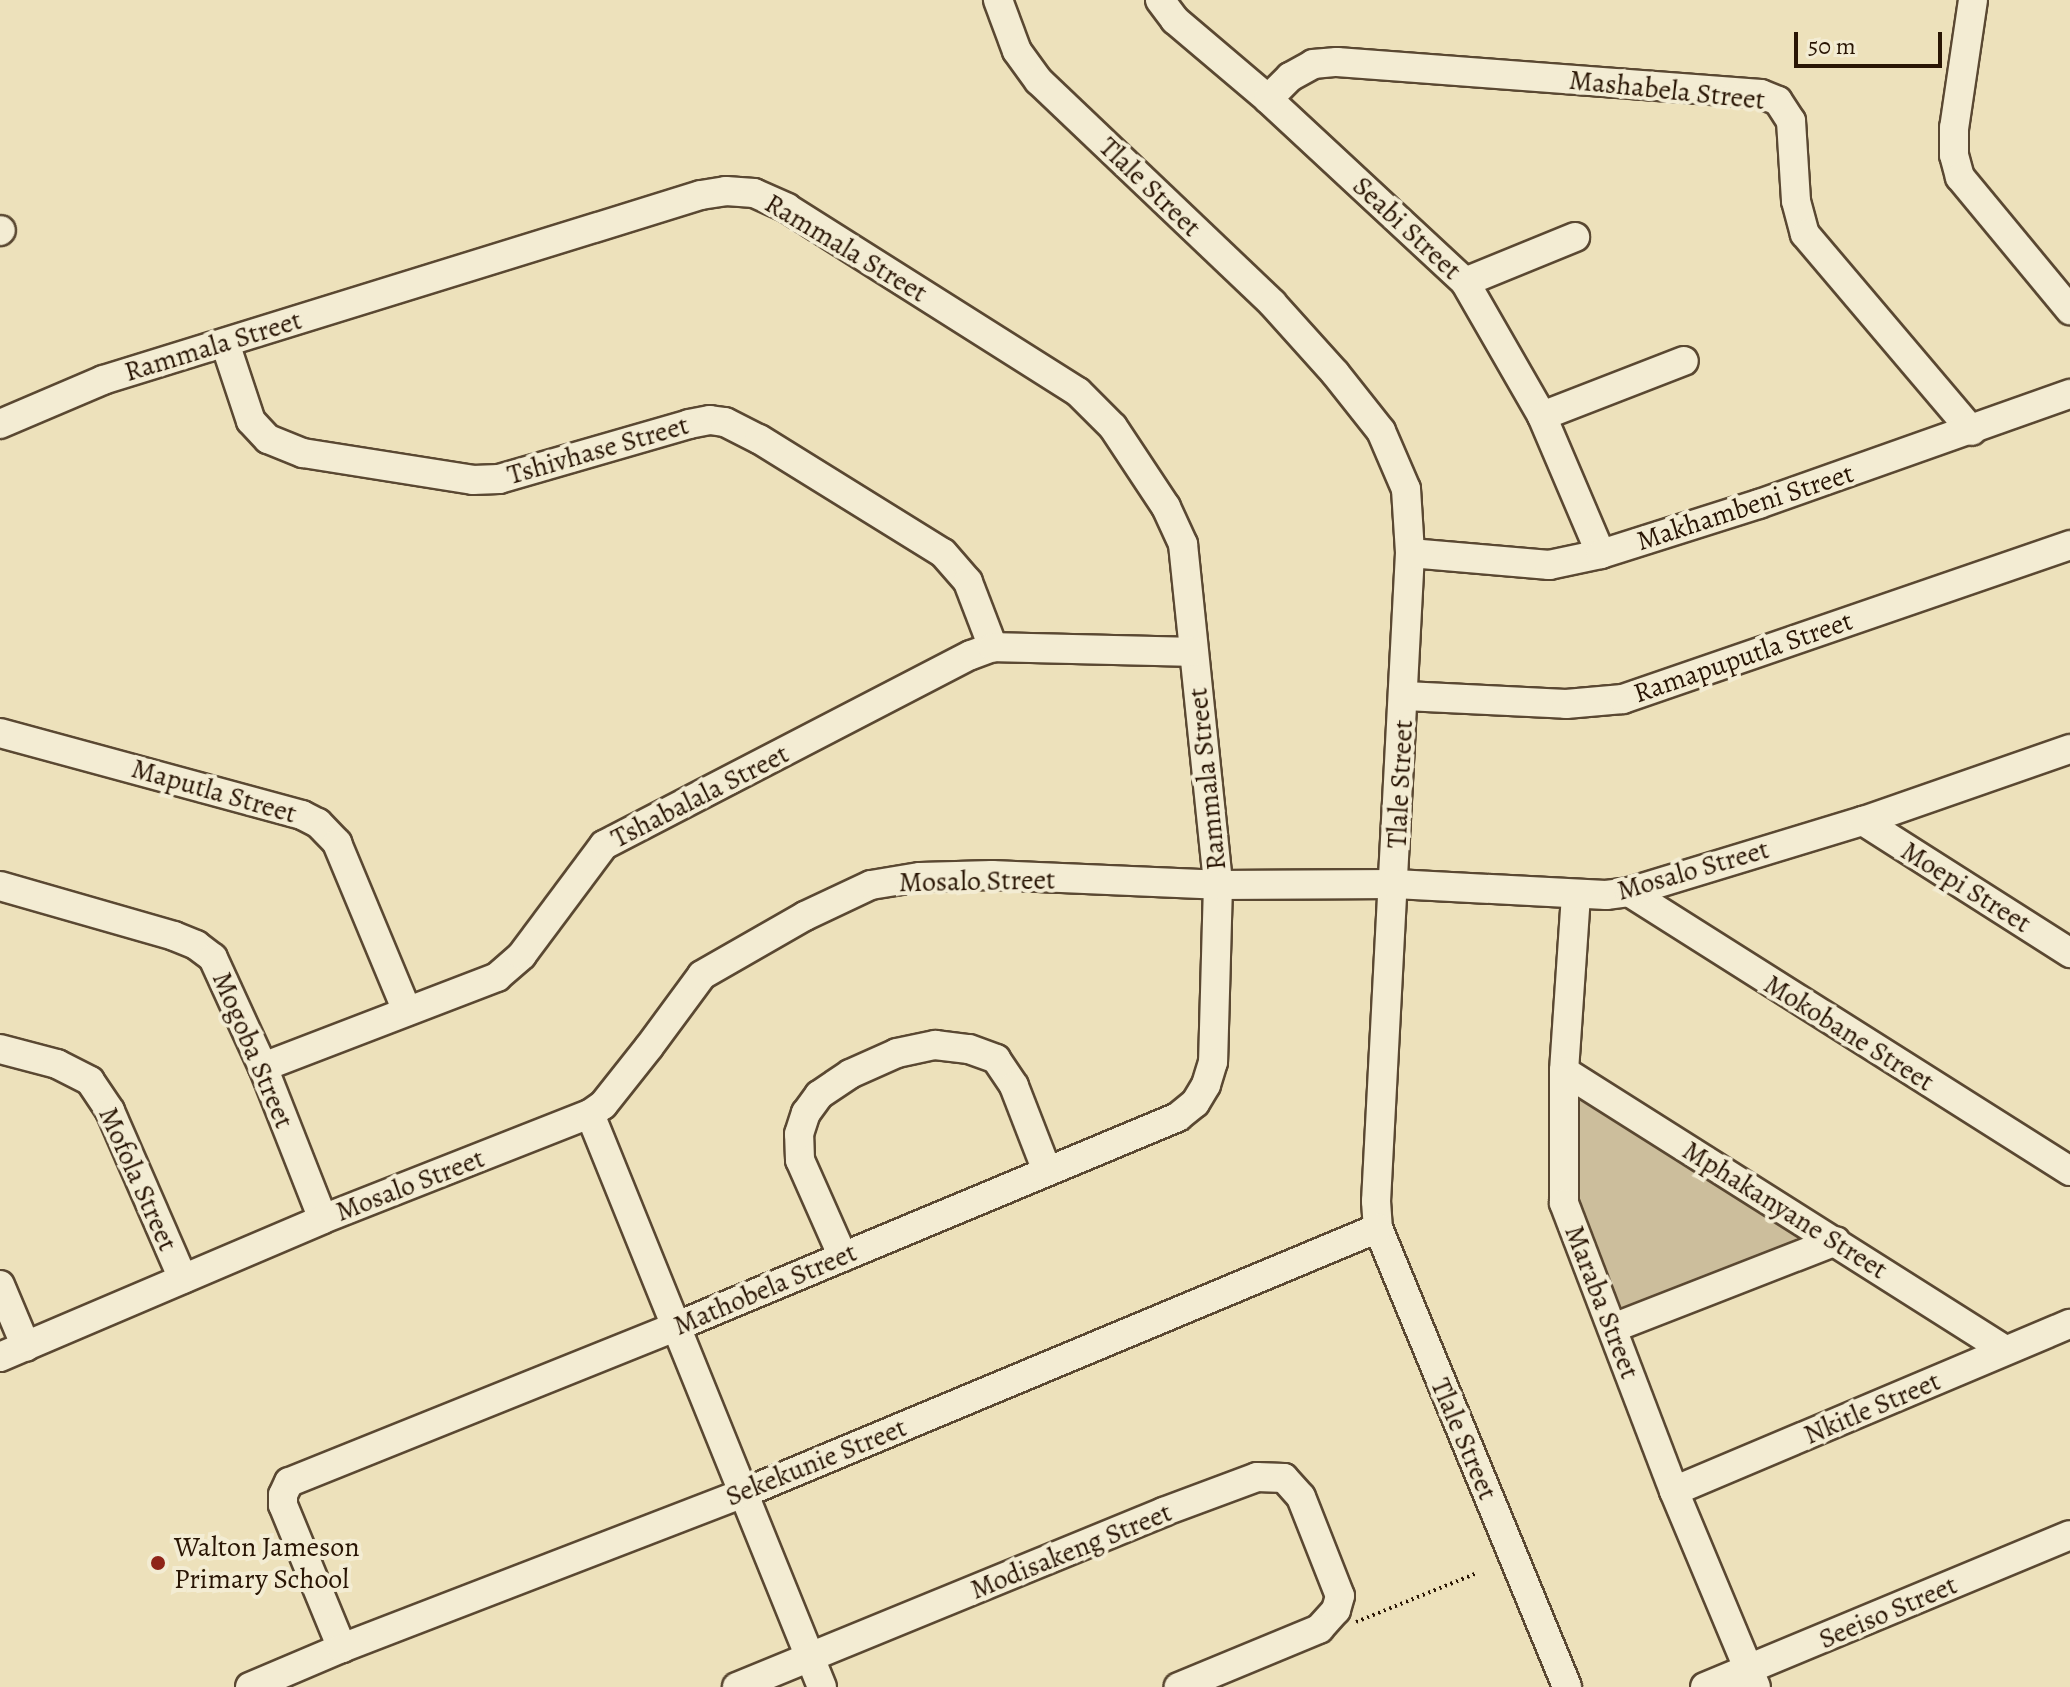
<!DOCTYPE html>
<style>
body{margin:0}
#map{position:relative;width:2070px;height:1687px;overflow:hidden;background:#ede1bb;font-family:Alegreya,serif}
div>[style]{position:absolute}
.green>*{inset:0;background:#ccbe9c}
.path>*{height:4px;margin-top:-2px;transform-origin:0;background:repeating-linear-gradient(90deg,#291504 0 2px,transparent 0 6px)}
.roads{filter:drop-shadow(2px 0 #5a4832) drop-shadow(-2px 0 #5a4832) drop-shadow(0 2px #5a4832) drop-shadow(0 -2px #5a4832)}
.minor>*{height:28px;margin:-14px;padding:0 14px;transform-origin:14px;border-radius:14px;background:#f3ecd3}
.dots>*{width:22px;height:22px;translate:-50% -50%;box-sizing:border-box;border:4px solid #f3ecd3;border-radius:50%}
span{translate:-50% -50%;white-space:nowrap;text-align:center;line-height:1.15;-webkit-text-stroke:8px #f3ecd3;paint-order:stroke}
.street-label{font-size:28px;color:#291504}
.poi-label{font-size:28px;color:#291504}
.left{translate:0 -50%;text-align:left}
.scale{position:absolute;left:1794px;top:32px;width:148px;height:36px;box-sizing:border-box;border:4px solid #291504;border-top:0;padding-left:10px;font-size:24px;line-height:28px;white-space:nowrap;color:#291504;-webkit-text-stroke:6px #f3ecd3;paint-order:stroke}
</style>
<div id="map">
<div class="green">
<i style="clip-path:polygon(1577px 1092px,1799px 1230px,1794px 1245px,1617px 1309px,1567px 1186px)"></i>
</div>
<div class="path">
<i style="left:1356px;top:1622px;width:131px;rotate:-22deg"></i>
</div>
<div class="roads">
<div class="minor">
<i style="left:998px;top:0;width:54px;rotate:69.6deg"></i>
<i style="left:1017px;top:51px;width:37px;rotate:54deg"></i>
<i style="left:1039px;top:81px;width:322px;rotate:43.6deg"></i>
<i style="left:1272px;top:303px;width:94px;rotate:48deg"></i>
<i style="left:1335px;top:373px;width:74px;rotate:51.6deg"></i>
<i style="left:1381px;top:431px;width:63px;rotate:66.7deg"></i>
<i style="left:1406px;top:489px;width:64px;rotate:86.4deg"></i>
<i style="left:1410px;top:553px;width:649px;rotate:93deg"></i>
<i style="left:1376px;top:1201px;width:27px;rotate:86deg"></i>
<i style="left:1378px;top:1228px;width:496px;rotate:67.6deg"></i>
<i style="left:1160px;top:0;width:25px;rotate:53deg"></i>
<i style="left:1175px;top:20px;width:122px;rotate:40.3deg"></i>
<i style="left:1268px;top:99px;width:269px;rotate:42.9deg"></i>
<i style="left:1465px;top:282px;width:155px;rotate:60.1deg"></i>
<i style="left:1542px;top:416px;width:150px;rotate:66.9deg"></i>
<i style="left:1973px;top:0;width:129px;rotate:98.4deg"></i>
<i style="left:1954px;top:128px;width:27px;rotate:90deg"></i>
<i style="left:1954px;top:155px;width:23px;rotate:75deg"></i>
<i style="left:1960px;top:177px;width:173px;rotate:50.4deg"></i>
<i style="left:1268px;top:99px;width:31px;rotate:-45deg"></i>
<i style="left:1290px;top:77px;width:26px;rotate:-29deg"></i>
<i style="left:1313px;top:64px;width:24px;rotate:-5deg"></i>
<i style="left:1337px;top:62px;width:425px;rotate:4.3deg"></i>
<i style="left:1761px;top:94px;width:18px;rotate:22deg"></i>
<i style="left:1778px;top:101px;width:24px;rotate:57deg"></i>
<i style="left:1791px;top:121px;width:80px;rotate:86.4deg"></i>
<i style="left:1796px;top:201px;width:34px;rotate:75deg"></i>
<i style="left:1805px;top:234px;width:258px;rotate:49.7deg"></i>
<i style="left:0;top:231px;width:1px;rotate:-45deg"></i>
<i style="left:1465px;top:282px;width:119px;rotate:-22.2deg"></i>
<i style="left:225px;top:343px;width:82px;rotate:71.6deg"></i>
<i style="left:251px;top:421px;width:25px;rotate:47deg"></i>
<i style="left:268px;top:439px;width:38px;rotate:22deg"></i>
<i style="left:303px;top:453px;width:172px;rotate:9deg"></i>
<i style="left:473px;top:480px;width:26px;rotate:-2deg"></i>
<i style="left:499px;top:479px;width:198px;rotate:-16.1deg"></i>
<i style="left:689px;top:424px;width:21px;rotate:-11deg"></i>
<i style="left:710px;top:420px;width:15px;rotate:8deg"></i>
<i style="left:725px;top:422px;width:38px;rotate:27deg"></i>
<i style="left:759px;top:439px;width:216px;rotate:31.8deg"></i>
<i style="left:943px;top:553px;width:38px;rotate:49deg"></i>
<i style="left:968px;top:582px;width:70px;rotate:69deg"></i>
<i style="left:1542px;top:416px;width:152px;rotate:-21.2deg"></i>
<i style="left:0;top:424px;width:112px;rotate:-23.1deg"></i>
<i style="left:103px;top:380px;width:626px;rotate:-17.19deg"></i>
<i style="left:701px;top:195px;width:25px;rotate:-9deg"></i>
<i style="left:726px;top:191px;width:28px;rotate:4deg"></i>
<i style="left:754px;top:193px;width:36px;rotate:24deg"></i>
<i style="left:787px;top:208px;width:344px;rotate:32.3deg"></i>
<i style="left:1078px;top:392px;width:49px;rotate:45deg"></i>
<i style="left:1113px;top:427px;width:96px;rotate:56.5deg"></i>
<i style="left:1166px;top:507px;width:41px;rotate:65.3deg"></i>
<i style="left:1183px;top:544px;width:343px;rotate:84.1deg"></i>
<i style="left:1218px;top:885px;width:177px;rotate:91.6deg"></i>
<i style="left:1213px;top:1062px;width:24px;rotate:107deg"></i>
<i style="left:1206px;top:1085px;width:21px;rotate:121deg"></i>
<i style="left:1195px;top:1103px;width:22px;rotate:141deg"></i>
<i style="left:1178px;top:1117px;width:545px;rotate:157.34deg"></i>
<i style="left:675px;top:1327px;width:416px;rotate:158.1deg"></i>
<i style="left:289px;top:1482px;width:14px;rotate:115deg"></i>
<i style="left:283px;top:1495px;width:10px;rotate:90deg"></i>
<i style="left:283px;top:1505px;width:155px;rotate:67.6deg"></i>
<i style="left:1410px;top:553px;width:140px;rotate:4.9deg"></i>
<i style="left:1549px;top:565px;width:53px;rotate:-11.9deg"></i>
<i style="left:1601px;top:554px;width:166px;rotate:-17.6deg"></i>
<i style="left:1759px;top:504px;width:330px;rotate:-19.5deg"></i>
<i style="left:1405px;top:696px;width:161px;rotate:2.8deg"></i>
<i style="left:1566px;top:704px;width:57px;rotate:-5deg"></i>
<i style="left:1623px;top:699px;width:473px;rotate:-19deg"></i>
<i style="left:0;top:733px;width:313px;rotate:15.2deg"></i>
<i style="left:302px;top:815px;width:18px;rotate:27deg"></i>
<i style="left:318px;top:823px;width:28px;rotate:46deg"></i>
<i style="left:337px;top:843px;width:182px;rotate:67.4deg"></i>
<i style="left:1863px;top:821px;width:246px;rotate:32.5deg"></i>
<i style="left:0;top:886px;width:181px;rotate:16deg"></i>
<i style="left:174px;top:936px;width:24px;rotate:22deg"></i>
<i style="left:196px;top:945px;width:21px;rotate:37deg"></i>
<i style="left:213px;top:958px;width:120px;rotate:65.4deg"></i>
<i style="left:263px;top:1067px;width:163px;rotate:68.5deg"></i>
<i style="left:1629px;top:892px;width:522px;rotate:32.32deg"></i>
<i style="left:1576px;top:895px;width:176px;rotate:93.9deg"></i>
<i style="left:1564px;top:1071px;width:132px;rotate:90deg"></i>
<i style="left:1564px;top:1203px;width:308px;rotate:69.1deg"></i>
<i style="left:1674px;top:1491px;width:212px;rotate:67.3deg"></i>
<i style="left:0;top:1049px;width:59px;rotate:14.7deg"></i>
<i style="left:57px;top:1064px;width:37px;rotate:27deg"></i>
<i style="left:90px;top:1081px;width:36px;rotate:56deg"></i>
<i style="left:110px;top:1111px;width:183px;rotate:66.5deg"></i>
<i style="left:263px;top:1067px;width:251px;rotate:-21deg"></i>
<i style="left:497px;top:977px;width:33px;rotate:-41deg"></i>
<i style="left:522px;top:955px;width:137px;rotate:-53.3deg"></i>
<i style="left:604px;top:845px;width:413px;rotate:-27.4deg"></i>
<i style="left:971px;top:655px;width:23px;rotate:-20deg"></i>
<i style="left:993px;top:647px;width:200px;rotate:1.4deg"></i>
<i style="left:1564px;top:1071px;width:522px;rotate:32.32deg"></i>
<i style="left:590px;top:1114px;width:618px;rotate:67.96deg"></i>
<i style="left:843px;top:1257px;width:106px;rotate:-113.9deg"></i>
<i style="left:800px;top:1160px;width:26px;rotate:-92deg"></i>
<i style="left:799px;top:1134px;width:22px;rotate:-72deg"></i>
<i style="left:806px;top:1113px;width:22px;rotate:-54deg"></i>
<i style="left:819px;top:1095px;width:37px;rotate:-34deg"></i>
<i style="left:850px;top:1074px;width:51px;rotate:-24.1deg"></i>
<i style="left:897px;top:1053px;width:39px;rotate:-12deg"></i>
<i style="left:935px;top:1045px;width:34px;rotate:7deg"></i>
<i style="left:969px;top:1049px;width:29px;rotate:20deg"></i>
<i style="left:996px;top:1059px;width:32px;rotate:56deg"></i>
<i style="left:1014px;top:1086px;width:91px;rotate:68.8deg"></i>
<i style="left:0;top:1285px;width:67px;rotate:67.2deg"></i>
<i style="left:1613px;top:1328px;width:239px;rotate:-21.3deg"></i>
<i style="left:0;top:1357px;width:351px;rotate:-23.1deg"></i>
<i style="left:323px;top:1219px;width:287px;rotate:-21.5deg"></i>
<i style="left:590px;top:1114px;width:16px;rotate:-35deg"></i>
<i style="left:603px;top:1105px;width:74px;rotate:-51.6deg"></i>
<i style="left:649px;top:1047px;width:89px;rotate:-53.6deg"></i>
<i style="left:702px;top:975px;width:119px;rotate:-29.8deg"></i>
<i style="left:805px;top:916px;width:73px;rotate:-25.2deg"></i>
<i style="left:871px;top:885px;width:50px;rotate:-9.3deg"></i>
<i style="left:920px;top:877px;width:72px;rotate:-1.6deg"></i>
<i style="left:992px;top:875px;width:226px;rotate:2.5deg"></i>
<i style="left:1218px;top:885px;width:177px;rotate:-0.3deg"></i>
<i style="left:1395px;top:884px;width:211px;rotate:3deg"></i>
<i style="left:1606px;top:895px;width:23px;rotate:-7deg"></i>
<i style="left:1629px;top:892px;width:245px;rotate:-16.9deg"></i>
<i style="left:1863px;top:821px;width:219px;rotate:-19.2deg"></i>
<i style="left:1674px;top:1491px;width:430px;rotate:-22.9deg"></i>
<i style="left:250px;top:1687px;width:100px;rotate:-23deg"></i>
<i style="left:342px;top:1648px;width:431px;rotate:-21.1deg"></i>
<i style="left:744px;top:1493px;width:687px;rotate:-22.68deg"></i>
<i style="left:737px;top:1687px;width:461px;rotate:-22.3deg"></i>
<i style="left:1163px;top:1512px;width:100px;rotate:-20.4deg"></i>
<i style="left:1257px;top:1477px;width:27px;rotate:2deg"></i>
<i style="left:1284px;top:1478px;width:25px;rotate:48deg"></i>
<i style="left:1301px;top:1497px;width:106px;rotate:68.5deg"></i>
<i style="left:1340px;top:1596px;width:15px;rotate:106deg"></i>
<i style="left:1336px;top:1610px;width:25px;rotate:132deg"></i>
<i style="left:1319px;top:1629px;width:152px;rotate:157.5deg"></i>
<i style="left:1705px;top:1687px;width:395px;rotate:-22.6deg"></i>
</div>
</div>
<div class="dots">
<i style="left:158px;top:1563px;background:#8f2418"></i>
</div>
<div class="street-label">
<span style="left:1667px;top:90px;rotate:6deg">Mashabela Street</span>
<span style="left:1150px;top:187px;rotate:44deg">Tlale Street</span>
<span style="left:1407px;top:228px;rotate:43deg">Seabi Street</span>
<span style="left:846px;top:248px;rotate:31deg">Rammala Street</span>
<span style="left:213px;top:346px;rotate:-17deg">Rammala Street</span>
<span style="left:598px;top:450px;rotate:-16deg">Tshivhase Street</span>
<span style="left:1745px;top:507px;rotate:-18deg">Makhambeni Street</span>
<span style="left:1743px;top:657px;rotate:-19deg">Ramapuputla Street</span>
<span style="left:1207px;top:779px;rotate:-96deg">Rammala Street</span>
<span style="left:1400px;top:784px;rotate:-87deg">Tlale Street</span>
<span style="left:214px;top:791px;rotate:16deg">Maputla Street</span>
<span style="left:700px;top:796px;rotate:-27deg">Tshabalala Street</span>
<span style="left:1693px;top:870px;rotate:-16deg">Mosalo Street</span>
<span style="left:977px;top:881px;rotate:-1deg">Mosalo Street</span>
<span style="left:1966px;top:887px;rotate:32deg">Moepi Street</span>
<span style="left:1849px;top:1033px;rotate:32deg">Mokobane Street</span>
<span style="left:253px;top:1050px;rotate:67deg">Mogoba Street</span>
<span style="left:138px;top:1179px;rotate:66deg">Mofola Street</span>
<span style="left:410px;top:1185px;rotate:-21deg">Mosalo Street</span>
<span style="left:1785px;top:1210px;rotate:32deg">Mphakanyane Street</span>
<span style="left:765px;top:1289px;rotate:-23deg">Mathobela Street</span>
<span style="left:1602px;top:1302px;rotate:69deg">Maraba Street</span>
<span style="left:1872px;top:1408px;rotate:-23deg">Nkitle Street</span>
<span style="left:1464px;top:1439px;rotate:67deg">Tlale Street</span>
<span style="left:816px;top:1462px;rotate:-22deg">Sekekunie Street</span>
<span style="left:1071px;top:1551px;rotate:-22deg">Modisakeng Street</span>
<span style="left:1888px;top:1612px;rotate:-23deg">Seeiso Street</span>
</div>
<div class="poi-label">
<span class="left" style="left:174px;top:1563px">Walton Jameson<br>Primary School</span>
</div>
<div class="scale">50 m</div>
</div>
